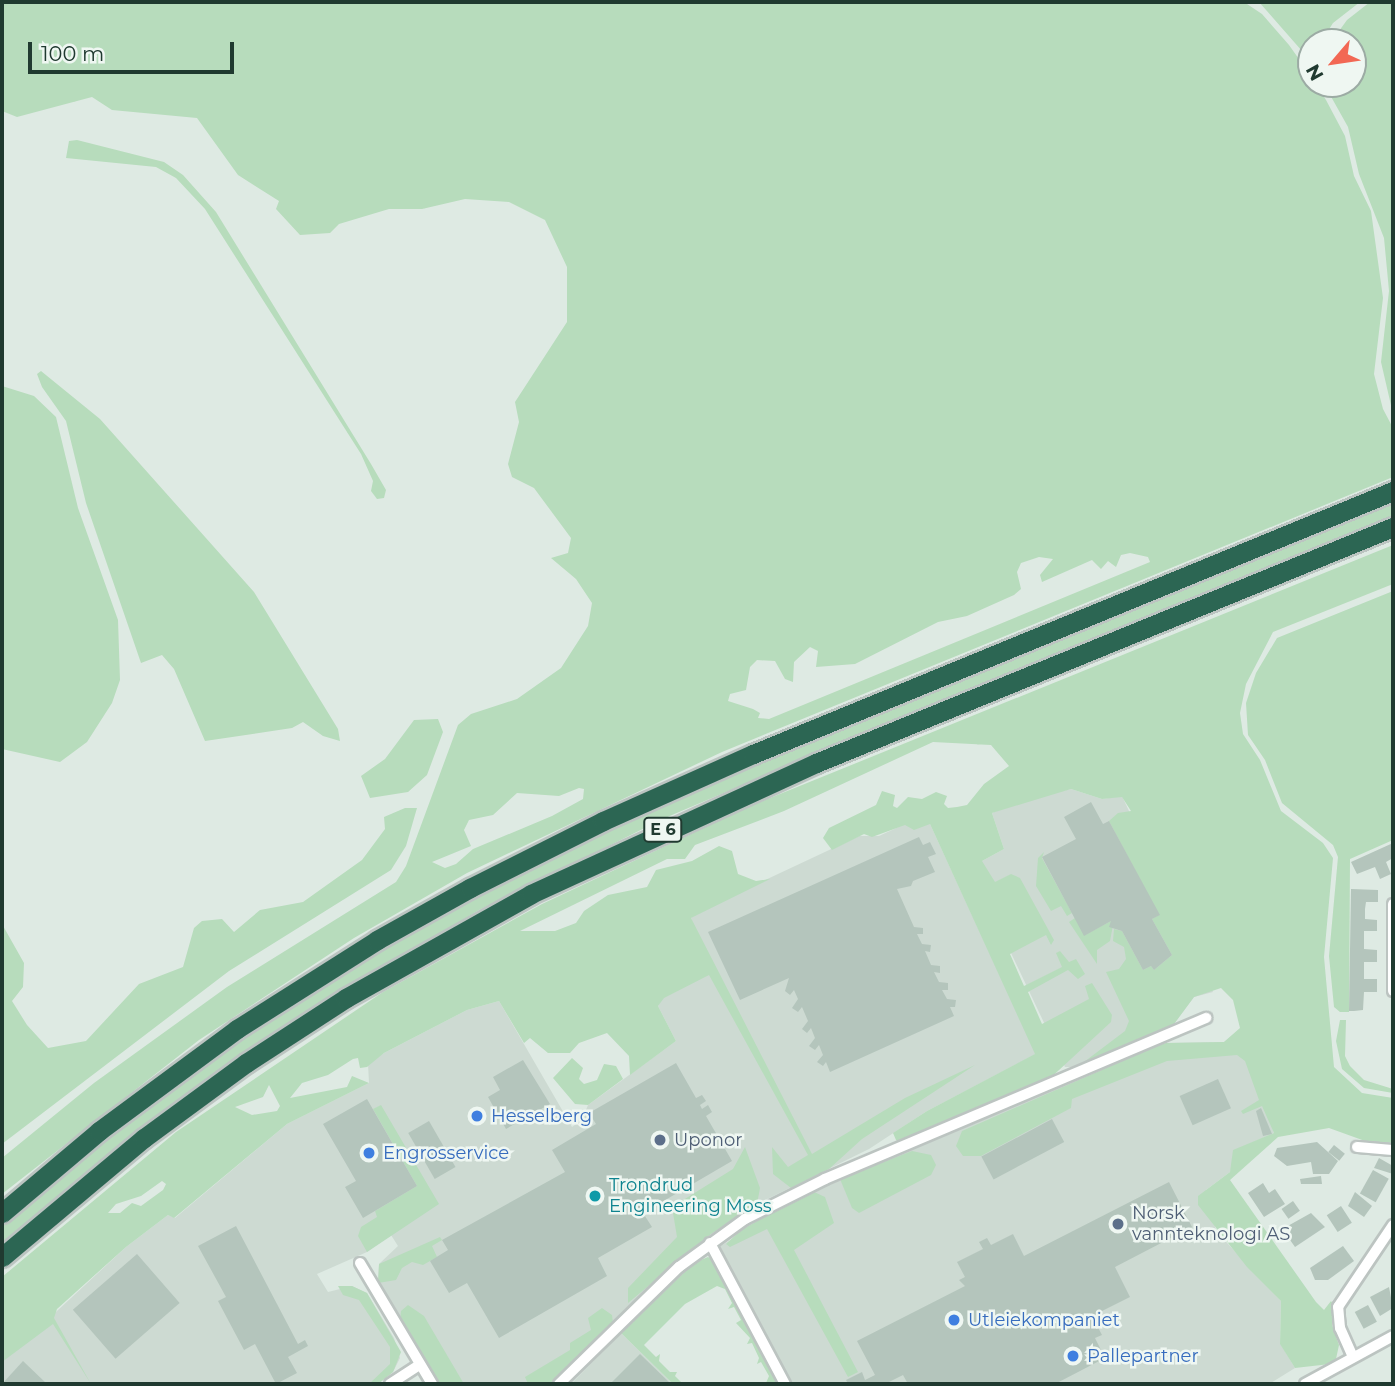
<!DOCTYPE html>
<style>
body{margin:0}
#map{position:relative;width:1395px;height:1386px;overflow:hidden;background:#deeae3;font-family:Montserrat,sans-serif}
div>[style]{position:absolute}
.built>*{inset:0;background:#cddad2}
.green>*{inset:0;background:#b7dcbc}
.building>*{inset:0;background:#b4c5bc;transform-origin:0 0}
.roads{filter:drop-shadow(2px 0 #bcc4c1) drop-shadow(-2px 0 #bcc4c1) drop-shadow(0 2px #bcc4c1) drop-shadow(0 -2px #bcc4c1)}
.minor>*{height:10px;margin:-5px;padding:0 5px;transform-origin:5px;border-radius:5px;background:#fff}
.motorway>*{height:19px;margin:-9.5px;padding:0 9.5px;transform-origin:9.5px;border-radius:9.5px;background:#2c6653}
.dots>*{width:19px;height:19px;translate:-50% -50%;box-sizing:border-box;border:4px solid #eff7f2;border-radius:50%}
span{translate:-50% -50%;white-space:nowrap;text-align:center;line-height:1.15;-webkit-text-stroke:5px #eff7f2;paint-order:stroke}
.shield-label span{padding:2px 5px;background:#eff7f2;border:2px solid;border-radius:5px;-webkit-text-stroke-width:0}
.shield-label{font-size:16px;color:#203a30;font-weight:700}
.shop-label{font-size:18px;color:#366cbe}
.left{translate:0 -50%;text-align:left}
.service-label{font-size:18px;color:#4e5e75}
.culture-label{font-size:18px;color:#0d838f}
.frame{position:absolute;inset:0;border:4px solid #203a30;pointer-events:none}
.north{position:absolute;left:1297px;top:28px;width:70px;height:70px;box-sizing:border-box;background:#eff7f2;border:2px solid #9caba4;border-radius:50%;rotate:241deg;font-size:19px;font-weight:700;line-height:28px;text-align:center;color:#203a30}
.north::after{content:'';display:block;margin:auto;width:24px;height:32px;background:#f26854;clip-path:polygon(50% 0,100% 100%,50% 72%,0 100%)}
.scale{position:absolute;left:28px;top:42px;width:206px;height:32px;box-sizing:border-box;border:4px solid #203a30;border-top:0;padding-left:9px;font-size:21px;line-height:24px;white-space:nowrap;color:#203a30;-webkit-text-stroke:5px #eff7f2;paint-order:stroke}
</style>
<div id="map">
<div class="built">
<i style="clip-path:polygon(1071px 789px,1102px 799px,1122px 796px,1213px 992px,1194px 997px,1174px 1024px,1081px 1067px,1065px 1067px,983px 894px,982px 861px,1004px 849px,992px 813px,1025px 799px)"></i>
<i style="clip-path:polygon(905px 824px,930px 824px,1036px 1054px,927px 1111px,869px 1149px,757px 1204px,711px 1234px,660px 1277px,552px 1384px,439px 1384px,378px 1283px,379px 1264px,398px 1246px,391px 1235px,367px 1252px,317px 1274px,328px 1292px,352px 1286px,367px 1293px,394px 1338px,400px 1358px,393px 1372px,378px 1384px,2px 1384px,2px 1362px,126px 1247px,168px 1215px,175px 1218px,287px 1124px,369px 1083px,368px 1064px,384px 1053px,467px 1010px,499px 1001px,572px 1127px,582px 1120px,588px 1105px,676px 1041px,658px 1006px,696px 932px,691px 918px,697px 912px,859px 836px,879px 836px)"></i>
<i style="clip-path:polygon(1241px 1028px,1274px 1133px,1242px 1147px,1230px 1172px,1206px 1190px,1216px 1231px,1281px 1301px,1280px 1343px,1295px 1368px,1269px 1384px,790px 1384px,719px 1247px,815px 1189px,1152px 1048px,1166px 1043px,1224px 1042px)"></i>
<i style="clip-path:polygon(621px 1333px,673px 1384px,571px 1384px)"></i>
</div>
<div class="green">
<i style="clip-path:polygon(evenodd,2px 2px,1244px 2px,1262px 14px,1289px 45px,1311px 76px,1311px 84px,1316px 84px,1326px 100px,1345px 136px,1354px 176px,1371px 211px,1383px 298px,1374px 374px,1383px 409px,1393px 428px,1393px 477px,722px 752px,467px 873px,354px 938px,199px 1040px,2px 1194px,2px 1158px,94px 1083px,227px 987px,396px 882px,406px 866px,458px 725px,471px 714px,517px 699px,561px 668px,588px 626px,592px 603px,576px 579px,551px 558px,568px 553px,571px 538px,534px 488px,512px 477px,508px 464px,519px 422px,515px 402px,567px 322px,567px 267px,545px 220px,509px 202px,465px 199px,422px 209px,389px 209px,339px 224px,330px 233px,300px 235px,276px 209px,279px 201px,238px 175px,197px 118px,112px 110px,92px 97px,17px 117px,2px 111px,2px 2px,1130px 553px,1148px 557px,1150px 562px,769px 719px,758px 718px,760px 713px,753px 709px,728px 701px,730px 694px,746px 690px,750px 667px,757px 660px,775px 661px,785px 679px,793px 682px,794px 662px,810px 647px,818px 651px,816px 667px,855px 664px,938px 622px,967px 616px,1014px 595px,1021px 589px,1017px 572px,1021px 563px,1039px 557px,1053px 559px,1040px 575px,1042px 582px,1092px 560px,1101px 569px,1108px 561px,1116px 567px,1121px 555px,1130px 553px,2px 2px,579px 788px,584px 789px,583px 799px,552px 816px,473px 849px,456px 864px,445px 868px,432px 862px,471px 846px,464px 830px,469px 820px,493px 815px,517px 793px,559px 796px,579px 788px)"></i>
<i style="clip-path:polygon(1259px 2px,1360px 2px,1333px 23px,1321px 42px,1311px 42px,1311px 48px,1302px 51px)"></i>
<i style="clip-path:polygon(1370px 2px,1393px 2px,1393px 414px,1381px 362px,1389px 291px,1384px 238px,1359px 174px,1348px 127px,1324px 84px,1353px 84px,1353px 42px,1331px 42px,1347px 20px)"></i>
<i style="clip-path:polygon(77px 140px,164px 162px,183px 175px,216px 212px,371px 464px,386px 490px,384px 498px,377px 499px,371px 491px,373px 481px,361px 454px,205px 209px,176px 178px,156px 167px,66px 158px,69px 141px)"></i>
<i style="clip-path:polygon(41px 371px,100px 419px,254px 592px,338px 729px,340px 741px,323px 736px,303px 722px,292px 728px,205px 741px,174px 669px,162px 655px,141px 663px,86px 503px,66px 421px,42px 387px,37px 374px)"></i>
<i style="clip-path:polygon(2px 386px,34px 396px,56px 417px,78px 508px,118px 620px,120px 680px,112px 703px,87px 742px,60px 762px,2px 749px)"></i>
<i style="clip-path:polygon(1393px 502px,1393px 517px,817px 753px,665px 818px,479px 910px,253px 1047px,112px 1151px,2px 1244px,2px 1225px,183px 1079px,307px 995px,458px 906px,580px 843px,776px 754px)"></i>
<i style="clip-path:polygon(evenodd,1393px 545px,1393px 584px,1273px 632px,1246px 684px,1240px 713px,1243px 734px,1260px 760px,1281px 811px,1323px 843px,1333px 858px,1324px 957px,1334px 1067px,1362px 1093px,1393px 1098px,1393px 1143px,1365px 1141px,1329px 1128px,1278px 1137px,1230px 1180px,1316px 1302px,1324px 1310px,1331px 1301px,1333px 1304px,1332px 1325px,1339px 1345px,1336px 1359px,1330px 1364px,1295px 1368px,1280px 1344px,1281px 1301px,1247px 1267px,1198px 1205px,1198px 1196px,1230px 1172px,1233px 1150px,1274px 1133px,1262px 1106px,1243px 1114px,1241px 1111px,1259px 1100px,1245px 1061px,1237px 1055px,1167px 1061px,1072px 1099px,1071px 1108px,981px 1156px,963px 1156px,956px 1146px,962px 1131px,1152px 1048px,1166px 1043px,1224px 1042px,1240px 1028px,1233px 1000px,1221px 988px,1194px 997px,1174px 1024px,1080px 1065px,1125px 1031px,1129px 1021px,1106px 972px,1119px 969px,1126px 959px,1124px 947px,1113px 941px,1114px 929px,1122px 931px,1143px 970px,1151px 966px,1154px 970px,1172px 955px,1152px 919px,1159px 915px,1109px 821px,1118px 813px,1131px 811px,1122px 797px,1102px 799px,1071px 789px,992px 813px,1004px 849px,982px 861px,995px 882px,1011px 874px,1020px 878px,1054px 940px,1051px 945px,1046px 935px,1010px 954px,1024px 986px,1062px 967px,1056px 953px,1060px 951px,1069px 962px,1076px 959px,1085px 974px,1078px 979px,1068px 970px,1028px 992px,1042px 1024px,1089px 999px,1085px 986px,1092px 983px,1112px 1015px,1111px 1022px,1045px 1083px,900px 1143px,896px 1140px,893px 1133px,927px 1111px,1035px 1054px,930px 824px,914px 830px,905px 825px,872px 837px,864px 834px,832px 850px,823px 838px,829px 828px,876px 805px,882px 791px,895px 795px,893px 806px,897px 808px,908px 797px,922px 799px,936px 792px,947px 796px,944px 804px,948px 808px,957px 807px,967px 805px,984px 784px,1009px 766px,991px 745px,933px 742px,784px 811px,695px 845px,685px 859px,667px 859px,520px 931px,555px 931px,576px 923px,584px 911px,608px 895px,647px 887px,656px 870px,692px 861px,719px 846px,732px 851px,738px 874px,756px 881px,770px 879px,691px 918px,812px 1154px,905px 1098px,975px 1065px,862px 1139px,829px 1169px,791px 1188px,773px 1174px,772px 1147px,788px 1167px,808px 1155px,709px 975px,664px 998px,658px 1006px,676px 1041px,630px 1075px,629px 1056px,607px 1033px,579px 1043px,570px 1053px,548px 1053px,530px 1038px,524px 1043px,499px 1001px,467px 1010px,384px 1053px,367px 1067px,360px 1068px,358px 1058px,353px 1059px,328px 1075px,302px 1083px,290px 1098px,347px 1087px,352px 1076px,369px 1083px,287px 1124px,174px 1218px,168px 1215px,126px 1247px,57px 1309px,54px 1318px,91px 1384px,53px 1324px,2px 1362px,2px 1277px,176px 1132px,383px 992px,542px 904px,753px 805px,1393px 545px,269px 1085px,280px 1106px,277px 1111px,252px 1115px,235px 1107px,263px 1097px,269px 1085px,1393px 545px,162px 1181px,166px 1184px,163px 1190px,141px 1206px,132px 1203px,120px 1213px,108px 1213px,116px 1204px,141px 1196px,162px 1181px)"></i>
<i style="clip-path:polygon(1393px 591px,1393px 840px,1350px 859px,1349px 1012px,1340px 1012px,1334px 1007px,1329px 956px,1338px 857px,1333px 845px,1282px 803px,1265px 760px,1248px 735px,1246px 703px,1256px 673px,1277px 638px)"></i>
<i style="clip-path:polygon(438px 719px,443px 732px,427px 775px,408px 792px,370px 798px,361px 776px,385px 759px,414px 720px)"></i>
<i style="clip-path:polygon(405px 808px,417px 808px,406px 846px,391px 870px,229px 971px,2px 1144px,2px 924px,24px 963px,23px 987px,12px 1001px,27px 1025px,48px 1048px,86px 1041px,139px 984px,183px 967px,194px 928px,202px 921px,222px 919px,234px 932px,260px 910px,303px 902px,362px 860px,385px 829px,384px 817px)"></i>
<i style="clip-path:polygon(1044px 852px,1042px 858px,1072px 913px,1067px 916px,1061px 906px,1051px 911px,1036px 886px,1038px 858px)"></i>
<i style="clip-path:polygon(1075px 918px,1085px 935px,1111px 921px,1113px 925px,1110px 941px,1097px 950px,1097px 964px,1069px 922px)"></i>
<i style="clip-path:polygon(1340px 1020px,1346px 1020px,1345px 1056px,1350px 1066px,1364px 1080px,1393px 1089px,1393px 1093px,1364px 1088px,1342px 1069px,1336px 1041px)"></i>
<i style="clip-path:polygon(572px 1058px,583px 1068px,579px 1079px,584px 1084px,597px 1080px,604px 1064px,616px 1066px,623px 1079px,588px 1105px,575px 1104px,553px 1078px)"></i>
<i style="clip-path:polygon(381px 1105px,439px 1204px,367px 1252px,358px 1236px,361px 1227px,377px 1217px,375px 1211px,417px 1186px,373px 1109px)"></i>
<i style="clip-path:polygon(745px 1147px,760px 1188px,757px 1204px,711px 1234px,628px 1303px,628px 1288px,677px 1237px,672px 1207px,733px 1169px)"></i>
<i style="clip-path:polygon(912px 1151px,931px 1155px,936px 1165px,931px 1175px,859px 1213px,852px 1208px,840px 1179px)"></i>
<i style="clip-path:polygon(812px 1191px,825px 1197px,834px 1223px,794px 1250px,858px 1372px,848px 1377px,767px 1229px,730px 1247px,726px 1244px,741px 1230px)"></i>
<i style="clip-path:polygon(440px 1237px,442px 1240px,432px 1246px,437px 1257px,423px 1265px,412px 1262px,402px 1268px,396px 1280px,378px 1283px,379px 1264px)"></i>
<i style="clip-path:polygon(708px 1257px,713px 1260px,777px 1384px,766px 1383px,769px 1376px,761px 1362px,757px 1364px,759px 1358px,752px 1343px,747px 1344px,750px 1338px,736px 1323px,741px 1320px,734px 1307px,728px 1309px,732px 1303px,725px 1289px,717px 1286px,685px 1304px,644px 1345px,656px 1357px,660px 1354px,659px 1361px,670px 1372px,677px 1372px,675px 1376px,683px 1384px,673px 1384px,621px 1333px,694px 1263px)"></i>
<i style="clip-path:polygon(338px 1286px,352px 1286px,367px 1293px,401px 1352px,393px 1372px,378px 1384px,369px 1384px,390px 1364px,390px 1347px,359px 1300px,343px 1295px)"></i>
<i style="clip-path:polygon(408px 1305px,424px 1316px,464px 1384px,439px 1384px,429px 1372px,400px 1321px,401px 1311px)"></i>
<i style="clip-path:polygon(602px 1308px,612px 1315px,613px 1323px,552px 1384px,528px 1384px,525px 1377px,570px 1350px,570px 1343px,591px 1330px,588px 1318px)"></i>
</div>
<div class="building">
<i style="clip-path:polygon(1091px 802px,1103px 824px,1109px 821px,1160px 915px,1152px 919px,1172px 955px,1154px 970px,1151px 966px,1143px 970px,1122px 931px,1109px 927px,1111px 921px,1084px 936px,1042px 857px,1076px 839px,1064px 817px)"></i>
<i style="clip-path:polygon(919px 837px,923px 845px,930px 842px,936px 854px,928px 857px,935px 872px,913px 881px,911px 886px,897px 889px,914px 927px,923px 928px,923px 934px,917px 934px,922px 944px,931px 945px,930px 952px,925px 951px,931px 965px,940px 966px,940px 973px,934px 972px,939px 982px,948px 983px,948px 990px,942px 990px,947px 999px,956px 1000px,955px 1007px,950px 1007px,954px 1016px,830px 1072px,826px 1062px,823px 1066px,817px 1062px,823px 1055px,819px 1045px,815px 1050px,809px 1046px,815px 1038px,811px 1028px,807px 1033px,802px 1029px,808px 1021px,802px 1007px,798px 1012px,792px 1008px,798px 999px,794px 990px,790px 995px,785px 991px,789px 978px,740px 1000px,708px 932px)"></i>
<i style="clip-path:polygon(1393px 843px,1393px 858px,1386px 862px,1391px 874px,1380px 879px,1375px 867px,1357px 874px,1351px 862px)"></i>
<i style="clip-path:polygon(1351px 889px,1378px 890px,1378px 902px,1366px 902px,1365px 909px,1365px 919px,1377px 920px,1377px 931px,1364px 931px,1364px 949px,1377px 950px,1377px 962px,1364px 962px,1364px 979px,1377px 979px,1377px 992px,1364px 992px,1363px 1010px,1354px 1011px,1349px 1011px)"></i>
<i style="clip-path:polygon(523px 1060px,550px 1104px,506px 1129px,488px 1097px,500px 1090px,493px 1077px)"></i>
<i style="clip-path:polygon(676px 1063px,696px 1098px,702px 1095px,706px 1101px,700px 1105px,702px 1109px,708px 1105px,712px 1112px,706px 1116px,732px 1161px,643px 1213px,652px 1227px,598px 1258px,607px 1276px,499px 1338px,467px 1283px,449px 1293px,430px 1261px,448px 1250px,442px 1240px,565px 1172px,552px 1150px,596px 1124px,589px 1113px)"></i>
<i style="left:1218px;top:1079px;width:32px;height:42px;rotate:66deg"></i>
<i style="clip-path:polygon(367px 1099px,417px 1186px,363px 1218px,345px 1187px,356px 1181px,323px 1124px)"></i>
<i style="clip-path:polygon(1261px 1108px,1272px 1134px,1263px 1136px,1256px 1111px)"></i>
<i style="left:1052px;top:1119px;width:26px;height:80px;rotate:62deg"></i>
<i style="left:429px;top:1121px;width:53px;height:24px;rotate:60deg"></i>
<i style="clip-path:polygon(1317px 1142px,1338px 1161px,1329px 1174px,1313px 1174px,1311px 1162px,1287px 1166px,1274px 1156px,1277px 1148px)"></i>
<i style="left:1334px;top:1145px;width:14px;height:9px;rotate:39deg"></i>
<i style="clip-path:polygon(1379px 1158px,1393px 1166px,1393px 1174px,1374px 1168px)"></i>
<i style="left:1373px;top:1170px;width:18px;height:27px;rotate:29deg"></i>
<i style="clip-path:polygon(1321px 1176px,1322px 1184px,1301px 1184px,1300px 1179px)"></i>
<i style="clip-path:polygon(1169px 1182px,1192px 1227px,1115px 1267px,1130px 1297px,1092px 1316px,1102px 1335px,1095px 1338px,1105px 1358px,1055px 1384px,908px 1384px,903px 1375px,885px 1384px,848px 1384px,846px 1380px,862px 1372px,865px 1380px,875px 1375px,857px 1341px,965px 1286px,959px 1280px,965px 1277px,957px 1262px,983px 1249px,979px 1242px,987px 1238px,991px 1245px,1013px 1234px,1024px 1256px)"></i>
<i style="clip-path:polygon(1263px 1183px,1269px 1193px,1275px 1189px,1285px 1204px,1264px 1217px,1248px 1193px)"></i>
<i style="clip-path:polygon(1355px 1192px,1372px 1206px,1364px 1217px,1348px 1206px)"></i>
<i style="left:1293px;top:1201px;width:12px;height:14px;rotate:55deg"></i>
<i style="left:1341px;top:1206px;width:20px;height:17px;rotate:57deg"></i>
<i style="clip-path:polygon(1311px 1213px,1325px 1227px,1295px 1247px,1288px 1237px,1283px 1241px,1277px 1232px)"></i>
<i style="clip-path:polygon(236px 1226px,298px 1344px,305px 1340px,308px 1346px,288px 1357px,297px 1373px,276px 1384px,255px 1344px,244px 1350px,218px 1301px,226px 1297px,198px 1246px)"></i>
<i style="clip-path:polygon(1343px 1246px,1354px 1261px,1328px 1280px,1315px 1280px,1310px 1268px)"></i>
<i style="left:137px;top:1254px;width:65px;height:85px;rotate:49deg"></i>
<i style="clip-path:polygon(1389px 1287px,1393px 1308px,1380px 1316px,1370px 1297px)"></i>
<i style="left:1368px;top:1305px;width:19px;height:15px;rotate:62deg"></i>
<i style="clip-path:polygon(640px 1354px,671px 1384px,610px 1384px)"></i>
<i style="clip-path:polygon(23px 1361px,47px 1384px,2px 1384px)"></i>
</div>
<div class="roads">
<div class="minor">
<i style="left:1393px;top:904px;width:87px;rotate:90deg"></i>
<i style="left:1357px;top:1147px;width:36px;rotate:5deg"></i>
<i style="left:710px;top:1243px;width:160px;rotate:62deg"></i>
<i style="left:360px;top:1263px;width:141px;rotate:59.2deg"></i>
<i style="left:1353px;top:1357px;width:32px;rotate:-114deg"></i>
<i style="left:1340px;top:1328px;width:21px;rotate:-95deg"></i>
<i style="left:1338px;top:1307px;width:99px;rotate:-56.1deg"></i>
<i style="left:390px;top:1384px;width:33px;rotate:-33deg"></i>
<i style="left:559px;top:1384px;width:168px;rotate:-44.3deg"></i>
<i style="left:679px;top:1267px;width:82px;rotate:-36deg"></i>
<i style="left:745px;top:1219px;width:89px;rotate:-26.6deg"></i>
<i style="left:825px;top:1179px;width:414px;rotate:-22.9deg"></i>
<i style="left:1305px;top:1384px;width:100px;rotate:-28.6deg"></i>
</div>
<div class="motorway">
<i style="left:2px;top:1213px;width:127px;rotate:-40.2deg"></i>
<i style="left:99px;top:1131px;width:172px;rotate:-36.5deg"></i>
<i style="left:237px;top:1029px;width:166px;rotate:-32.4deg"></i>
<i style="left:377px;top:940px;width:107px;rotate:-29.2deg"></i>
<i style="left:470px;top:888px;width:149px;rotate:-26.7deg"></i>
<i style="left:603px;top:821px;width:164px;rotate:-24.1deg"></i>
<i style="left:753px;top:754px;width:692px;rotate:-22.34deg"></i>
<i style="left:2px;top:1257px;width:185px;rotate:-40deg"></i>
<i style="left:144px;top:1138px;width:127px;rotate:-36.3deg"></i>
<i style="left:246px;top:1063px;width:119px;rotate:-33deg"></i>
<i style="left:346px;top:998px;width:212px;rotate:-29.3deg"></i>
<i style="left:531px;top:894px;width:314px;rotate:-24.7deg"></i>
<i style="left:816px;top:763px;width:623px;rotate:-22.25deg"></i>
</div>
</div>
<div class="dots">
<i style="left:477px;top:1116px;background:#3f7fe0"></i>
<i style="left:660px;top:1140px;background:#5c6f8a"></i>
<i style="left:369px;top:1153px;background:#3f7fe0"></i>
<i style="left:595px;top:1196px;background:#0f9aa8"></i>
<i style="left:1118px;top:1224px;background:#5c6f8a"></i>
<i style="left:954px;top:1320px;background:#3f7fe0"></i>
<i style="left:1073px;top:1356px;background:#3f7fe0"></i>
</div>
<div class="shield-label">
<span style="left:663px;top:830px">E 6</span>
</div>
<div class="shop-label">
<span class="left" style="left:491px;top:1116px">Hesselberg</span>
<span class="left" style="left:383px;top:1153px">Engrosservice</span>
<span class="left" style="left:968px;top:1320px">Utleiekompaniet</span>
<span class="left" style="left:1087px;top:1356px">Pallepartner</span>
</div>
<div class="service-label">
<span class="left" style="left:674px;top:1140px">Uponor</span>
<span class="left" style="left:1132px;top:1224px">Norsk<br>vannteknologi AS</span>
</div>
<div class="culture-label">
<span class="left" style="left:609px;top:1196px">Trondrud<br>Engineering Moss</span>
</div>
<div class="frame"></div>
<div class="north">N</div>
<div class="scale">100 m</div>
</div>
